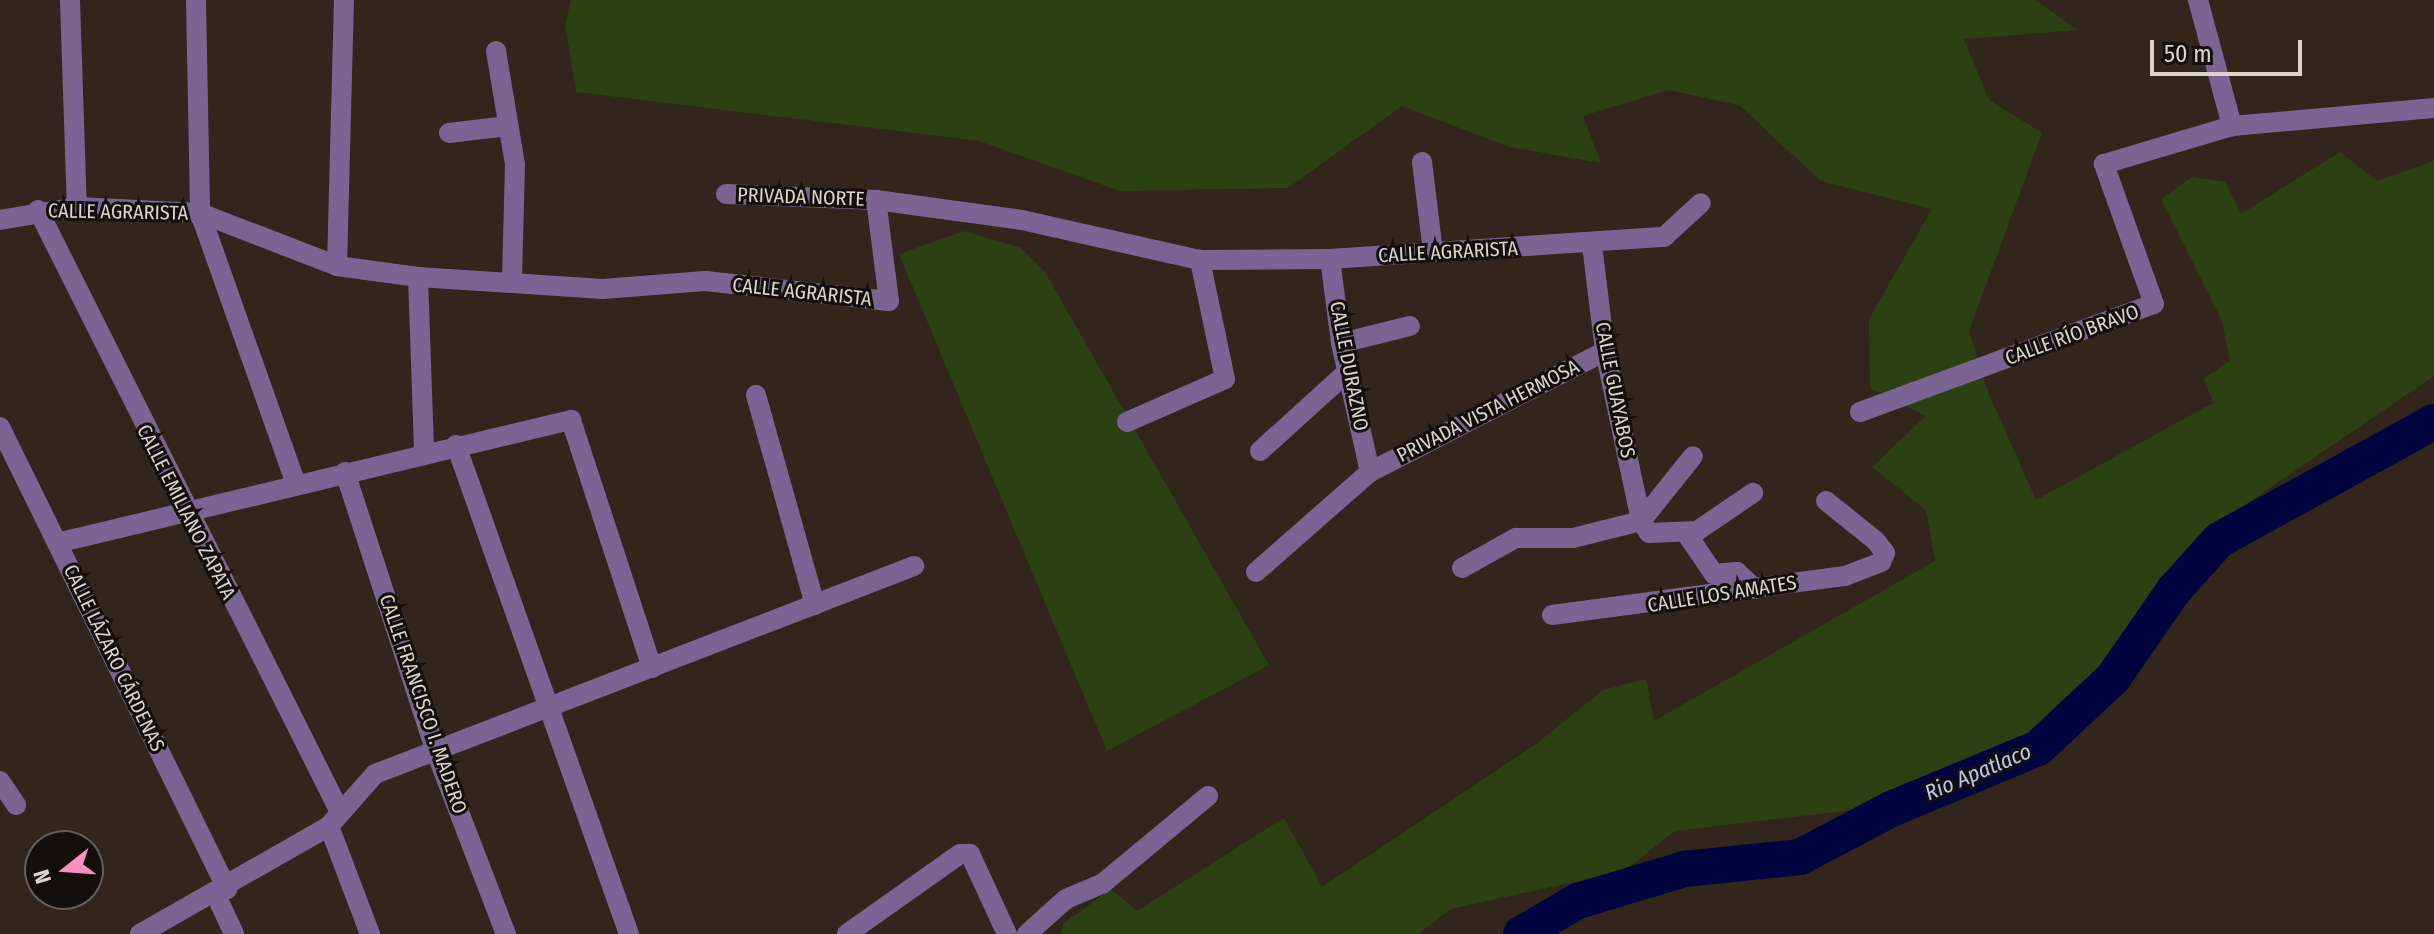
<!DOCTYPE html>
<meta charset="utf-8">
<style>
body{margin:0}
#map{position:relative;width:2434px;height:934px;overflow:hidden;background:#32251b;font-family:"Fira Sans Condensed",sans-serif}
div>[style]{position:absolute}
.green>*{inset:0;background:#2c4111}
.river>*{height:36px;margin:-18px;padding:0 18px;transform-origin:18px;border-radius:18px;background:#00043f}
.minor>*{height:20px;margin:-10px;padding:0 10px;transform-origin:10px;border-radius:10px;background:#796493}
span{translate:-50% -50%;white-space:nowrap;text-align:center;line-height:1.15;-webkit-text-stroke:6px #150f0b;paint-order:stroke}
.street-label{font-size:20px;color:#dcd3cd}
.water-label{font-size:22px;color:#b6c9ee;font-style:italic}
.north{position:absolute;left:24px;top:830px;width:80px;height:80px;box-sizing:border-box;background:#150f0b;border:2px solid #655d59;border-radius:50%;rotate:253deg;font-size:22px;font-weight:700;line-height:32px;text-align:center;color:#dcd3cd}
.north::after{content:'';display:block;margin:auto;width:28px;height:36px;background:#fc8fc2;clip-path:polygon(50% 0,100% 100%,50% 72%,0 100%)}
.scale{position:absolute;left:2150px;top:40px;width:152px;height:36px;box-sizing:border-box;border:4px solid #dcd3cd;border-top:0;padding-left:10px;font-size:24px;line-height:28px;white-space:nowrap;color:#dcd3cd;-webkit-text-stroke:6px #150f0b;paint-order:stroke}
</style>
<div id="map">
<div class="green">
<i style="clip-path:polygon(571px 0,2035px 0,2078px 30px,1964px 39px,1989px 100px,2042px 133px,1969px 331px,1988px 392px,2036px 500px,2213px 403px,2204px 378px,2230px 361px,2222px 321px,2161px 199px,2192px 177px,2225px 182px,2241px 214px,2340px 152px,2377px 181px,2434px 161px,2434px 376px,2239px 509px,2091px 699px,1919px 802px,1675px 831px,1624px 871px,1451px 909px,1418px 934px,1061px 934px,1063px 924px,1111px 889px,1137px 911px,1284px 818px,1322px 887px,1536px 744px,1603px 690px,1646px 679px,1654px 721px,1935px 561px,1926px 510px,1872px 467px,1926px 416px,1870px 388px,1869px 319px,1932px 209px,1821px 181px,1739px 105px,1668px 90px,1583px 116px,1601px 163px,1509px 147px,1402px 106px,1288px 188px,1120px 191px,979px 141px,576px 92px,565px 24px)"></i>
<i style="clip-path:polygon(964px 231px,1021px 248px,1045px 272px,1269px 665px,1107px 751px,899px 254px)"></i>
</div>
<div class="river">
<i style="left:1521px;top:934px;width:66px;rotate:-30.1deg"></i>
<i style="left:1578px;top:901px;width:111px;rotate:-16.8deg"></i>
<i style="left:1684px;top:869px;width:117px;rotate:-5.9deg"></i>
<i style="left:1800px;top:857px;width:103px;rotate:-27.8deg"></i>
<i style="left:1891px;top:809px;width:159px;rotate:-22.5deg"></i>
<i style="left:2038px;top:748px;width:103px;rotate:-43deg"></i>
<i style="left:2113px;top:678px;width:107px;rotate:-55.3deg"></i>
<i style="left:2174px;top:590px;width:67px;rotate:-48deg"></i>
<i style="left:2219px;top:540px;width:245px;rotate:-28.8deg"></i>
</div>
<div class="minor">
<i style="left:196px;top:0;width:213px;rotate:88.9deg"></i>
<i style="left:200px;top:213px;width:288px;rotate:70.5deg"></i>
<i style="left:2198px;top:0;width:131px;rotate:74.9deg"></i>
<i style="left:70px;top:1px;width:206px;rotate:88.1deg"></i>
<i style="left:496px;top:51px;width:115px;rotate:80.5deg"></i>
<i style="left:515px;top:164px;width:117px;rotate:91.5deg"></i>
<i style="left:449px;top:133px;width:59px;rotate:-6.8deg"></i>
<i style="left:1422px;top:162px;width:91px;rotate:83deg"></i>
<i style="left:726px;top:194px;width:150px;rotate:2.3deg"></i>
<i style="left:876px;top:200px;width:147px;rotate:7.8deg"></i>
<i style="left:1022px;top:220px;width:182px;rotate:12.7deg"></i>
<i style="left:1200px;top:260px;width:130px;rotate:-0.4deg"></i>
<i style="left:1330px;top:259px;width:335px;rotate:-3.8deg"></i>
<i style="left:1664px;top:237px;width:50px;rotate:-42.6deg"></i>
<i style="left:38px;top:210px;width:674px;rotate:63.36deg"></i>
<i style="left:0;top:220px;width:78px;rotate:-9.6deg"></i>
<i style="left:77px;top:207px;width:123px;rotate:2.8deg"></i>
<i style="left:200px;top:213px;width:147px;rotate:21.1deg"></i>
<i style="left:337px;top:266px;width:82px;rotate:7.7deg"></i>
<i style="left:418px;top:277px;width:185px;rotate:3.7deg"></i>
<i style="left:603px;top:289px;width:102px;rotate:-4.5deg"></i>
<i style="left:705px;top:281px;width:185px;rotate:6.2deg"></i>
<i style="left:889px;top:301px;width:102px;rotate:-97.3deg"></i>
<i style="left:1592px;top:245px;width:107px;rotate:83deg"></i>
<i style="left:1605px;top:351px;width:174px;rotate:78deg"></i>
<i style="left:1641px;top:521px;width:14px;rotate:56deg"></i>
<i style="left:1649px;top:533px;width:48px;rotate:-2.4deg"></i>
<i style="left:1697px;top:531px;width:68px;rotate:-34.2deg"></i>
<i style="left:1330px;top:259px;width:85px;rotate:82.5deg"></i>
<i style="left:1341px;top:343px;width:132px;rotate:77.3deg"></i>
<i style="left:337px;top:266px;width:266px;rotate:-88.5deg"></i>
<i style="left:418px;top:277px;width:176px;rotate:88deg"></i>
<i style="left:1341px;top:343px;width:71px;rotate:-13.8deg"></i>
<i style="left:756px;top:395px;width:218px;rotate:74.3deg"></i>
<i style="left:1860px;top:412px;width:313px;rotate:-20.2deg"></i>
<i style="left:2154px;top:304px;width:149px;rotate:-109.7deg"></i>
<i style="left:2104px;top:164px;width:134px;rotate:-16.5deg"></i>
<i style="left:2232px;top:126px;width:203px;rotate:-5.1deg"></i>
<i style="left:1127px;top:422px;width:107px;rotate:-23.7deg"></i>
<i style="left:1225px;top:379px;width:122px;rotate:-101.9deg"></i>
<i style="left:0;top:427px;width:515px;rotate:63.83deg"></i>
<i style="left:456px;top:445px;width:519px;rotate:70.52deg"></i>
<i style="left:1260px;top:451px;width:118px;rotate:-42.2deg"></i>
<i style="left:345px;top:472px;width:294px;rotate:72deg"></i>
<i style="left:436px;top:752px;width:195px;rotate:69deg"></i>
<i style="left:1641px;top:521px;width:83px;rotate:-51.3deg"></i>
<i style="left:1686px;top:533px;width:50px;rotate:55.7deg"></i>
<i style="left:1714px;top:574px;width:23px;rotate:-5deg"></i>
<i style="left:1737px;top:572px;width:25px;rotate:43deg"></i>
<i style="left:57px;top:543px;width:529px;rotate:-13.46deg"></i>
<i style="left:571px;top:420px;width:261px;rotate:71.9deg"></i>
<i style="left:1462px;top:568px;width:62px;rotate:-29.1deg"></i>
<i style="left:1516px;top:538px;width:57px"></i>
<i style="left:1573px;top:538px;width:70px;rotate:-14deg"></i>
<i style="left:1256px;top:572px;width:152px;rotate:-41.3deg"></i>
<i style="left:1370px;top:472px;width:264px;rotate:-27.2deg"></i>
<i style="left:1552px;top:615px;width:296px;rotate:-7.6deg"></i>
<i style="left:1845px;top:576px;width:39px;rotate:-21deg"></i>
<i style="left:1881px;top:562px;width:10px;rotate:-66deg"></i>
<i style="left:1885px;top:553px;width:15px;rotate:-127deg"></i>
<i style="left:1876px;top:541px;width:64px;rotate:-141.3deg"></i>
<i style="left:0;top:781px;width:29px;rotate:56deg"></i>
<i style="left:329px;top:826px;width:116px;rotate:69.2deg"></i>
<i style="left:216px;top:895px;width:43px;rotate:65.2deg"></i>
<i style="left:140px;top:934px;width:218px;rotate:-29.7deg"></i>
<i style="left:329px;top:826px;width:69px;rotate:-48.5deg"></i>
<i style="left:375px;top:774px;width:578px;rotate:-21.1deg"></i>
<i style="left:847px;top:934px;width:138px;rotate:-35.3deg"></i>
<i style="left:960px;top:854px;width:10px"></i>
<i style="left:970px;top:854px;width:88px;rotate:65.2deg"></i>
<i style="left:1027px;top:934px;width:52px;rotate:-41.9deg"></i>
<i style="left:1066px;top:899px;width:39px;rotate:-23deg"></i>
<i style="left:1102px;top:884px;width:138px;rotate:-39.7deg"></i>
</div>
<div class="street-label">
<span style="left:801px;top:197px;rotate:2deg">PRIVADA NORTE</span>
<span style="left:118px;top:212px;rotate:1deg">CALLE AGRARISTA</span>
<span style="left:1448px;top:252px;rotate:-3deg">CALLE AGRARISTA</span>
<span style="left:802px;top:292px;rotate:6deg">CALLE AGRARISTA</span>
<span style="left:2072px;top:335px;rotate:-20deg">CALLE RÍO BRAVO</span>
<span style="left:1349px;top:366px;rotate:79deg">CALLE DURAZNO</span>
<span style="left:1615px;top:390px;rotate:79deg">CALLE GUAYABOS</span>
<span style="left:1488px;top:411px;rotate:-27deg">PRIVADA VISTA HERMOSA</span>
<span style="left:186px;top:512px;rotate:63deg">CALLE EMILIANO ZAPATA</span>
<span style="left:1722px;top:594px;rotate:-9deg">CALLE LOS AMATES</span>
<span style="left:114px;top:658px;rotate:64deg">CALLE LÁZARO CÁRDENAS</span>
<span style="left:423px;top:704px;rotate:71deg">CALLE FRANCISCO I. MADERO</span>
</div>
<div class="water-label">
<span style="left:1978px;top:772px;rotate:-23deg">Rio Apatlaco</span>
</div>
<div class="north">N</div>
<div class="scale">50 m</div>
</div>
